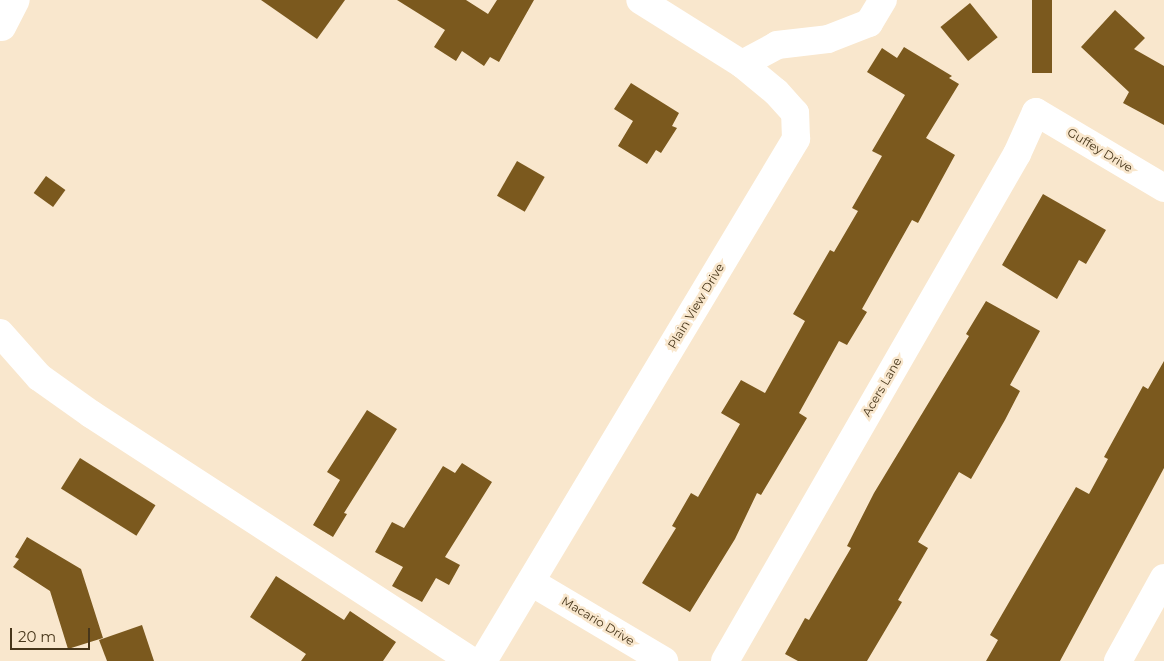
<!DOCTYPE html>
<style>
body{margin:0}
#map{position:relative;width:1164px;height:661px;overflow:hidden;background:#f9e7cd;font-family:Montserrat,sans-serif}
div>[style]{position:absolute}
.building>*{inset:0;background:#7b591e;transform-origin:0 0}
.minor>*{height:28px;margin:-14px;padding:0 14px;transform-origin:14px;border-radius:14px;background:#fff}
span{translate:-50% -50%;white-space:nowrap;text-align:center;line-height:1.15;-webkit-text-stroke:5px #f9e7cd;paint-order:stroke}
.street-label{font-size:12px;color:#47361a}
.scale{position:absolute;left:10px;top:628px;width:80px;height:22px;box-sizing:border-box;border:2px solid #47361a;border-top:0;padding-left:6px;font-size:15px;line-height:18px;white-space:nowrap;color:#47361a;-webkit-text-stroke:4px #f9e7cd;paint-order:stroke}
</style>
<div id="map">
<div class="building">
<i style="clip-path:polygon(261px 0,345px 0,317px 39px)"></i>
<i style="clip-path:polygon(397px 0,466px 0,488px 14px,497px 0,534px 0,499px 62px,490px 57px,484px 66px,462px 51px,456px 61px,434px 47px,445px 30px)"></i>
<i style="left:1032px;top:0;width:20px;height:73px"></i>
<i style="left:970px;top:3px;width:44px;height:38px;rotate:51deg"></i>
<i style="clip-path:polygon(1115px 10px,1145px 38px,1134px 49px,1164px 66px,1164px 125px,1123px 103px,1129px 92px,1081px 47px)"></i>
<i style="clip-path:polygon(904px 47px,952px 76px,949px 78px,959px 84px,926px 138px,955px 155px,918px 223px,912px 220px,890px 259px,862px 309px,867px 312px,847px 345px,839px 341px,799px 413px,807px 418px,761px 495px,757px 493px,735px 539px,690px 612px,642px 583px,676px 528px,672px 526px,691px 493px,698px 497px,740px 424px,721px 413px,741px 380px,765px 393px,805px 321px,793px 314px,830px 250px,834px 252px,858px 211px,852px 208px,882px 156px,872px 151px,905px 95px,867px 72px,882px 48px,897px 58px)"></i>
<i style="clip-path:polygon(631px 83px,679px 113px,672px 126px,677px 128px,661px 153px,656px 150px,647px 164px,618px 146px,633px 121px,614px 109px)"></i>
<i style="left:517px;top:161px;width:32px;height:40px;rotate:30deg"></i>
<i style="left:46px;top:176px;width:24px;height:21px;rotate:36deg"></i>
<i style="clip-path:polygon(1043px 194px,1106px 230px,1086px 264px,1079px 260px,1057px 299px,1002px 265px)"></i>
<i style="clip-path:polygon(986px 301px,1040px 331px,1010px 385px,1020px 391px,1005px 420px,971px 479px,959px 472px,918px 542px,928px 548px,898px 600px,902px 602px,867px 661px,798px 661px,785px 654px,805px 618px,809px 620px,851px 548px,847px 546px,874px 493px,969px 336px,966px 334px)"></i>
<i style="clip-path:polygon(1164px 361px,1164px 468px,1060px 661px,986px 661px,998px 640px,990px 635px,1076px 487px,1089px 494px,1108px 459px,1104px 457px,1143px 386px,1148px 389px)"></i>
<i style="clip-path:polygon(367px 410px,397px 429px,344px 513px,347px 514px,333px 537px,313px 525px,340px 480px,327px 472px)"></i>
<i style="left:80px;top:458px;width:89px;height:36px;rotate:32deg"></i>
<i style="clip-path:polygon(462px 463px,492px 482px,445px 557px,460px 565px,449px 585px,436px 578px,422px 602px,392px 586px,403px 567px,375px 552px,392px 522px,404px 528px,443px 466px,455px 473px)"></i>
<i style="clip-path:polygon(27px 537px,81px 569px,103px 638px,68px 649px,50px 591px,13px 567px,19px 559px,15px 557px)"></i>
<i style="clip-path:polygon(276px 576px,344px 620px,350px 611px,396px 642px,383px 661px,301px 661px,306px 654px,250px 617px)"></i>
<i style="clip-path:polygon(142px 625px,154px 661px,107px 661px,99px 640px)"></i>
</div>
<div class="minor">
<i style="left:2px;top:27px;width:30px;rotate:-63deg"></i>
<i style="left:742px;top:64px;width:40px;rotate:-28deg"></i>
<i style="left:777px;top:45px;width:51px;rotate:-6.7deg"></i>
<i style="left:828px;top:39px;width:44px;rotate:-21.3deg"></i>
<i style="left:869px;top:23px;width:27px;rotate:-59deg"></i>
<i style="left:0;top:333px;width:59px;rotate:48.4deg"></i>
<i style="left:39px;top:377px;width:64px;rotate:35.4deg"></i>
<i style="left:91px;top:414px;width:453px;rotate:33deg"></i>
<i style="left:531px;top:582px;width:155px;rotate:30.7deg"></i>
<i style="left:483px;top:661px;width:609px;rotate:-59.05deg"></i>
<i style="left:796px;top:139px;width:26px;rotate:-92deg"></i>
<i style="left:795px;top:113px;width:28px;rotate:-132deg"></i>
<i style="left:776px;top:92px;width:44px;rotate:-140.5deg"></i>
<i style="left:742px;top:64px;width:120px;rotate:-147.9deg"></i>
<i style="left:725px;top:661px;width:585px;rotate:-60.06deg"></i>
<i style="left:1017px;top:154px;width:46px;rotate:-65.7deg"></i>
<i style="left:1036px;top:112px;width:149px;rotate:30.7deg"></i>
<i style="left:1118px;top:661px;width:95px;rotate:-61deg"></i>
</div>
<div class="street-label">
<span style="left:1100px;top:150px;rotate:31deg">Guffey Drive</span>
<span style="left:696px;top:306px;rotate:-59deg">Plain View Drive</span>
<span style="left:882px;top:387px;rotate:-60deg">Acers Lane</span>
<span style="left:598px;top:621px;rotate:31deg">Macario Drive</span>
</div>
<div class="scale">20 m</div>
</div>
